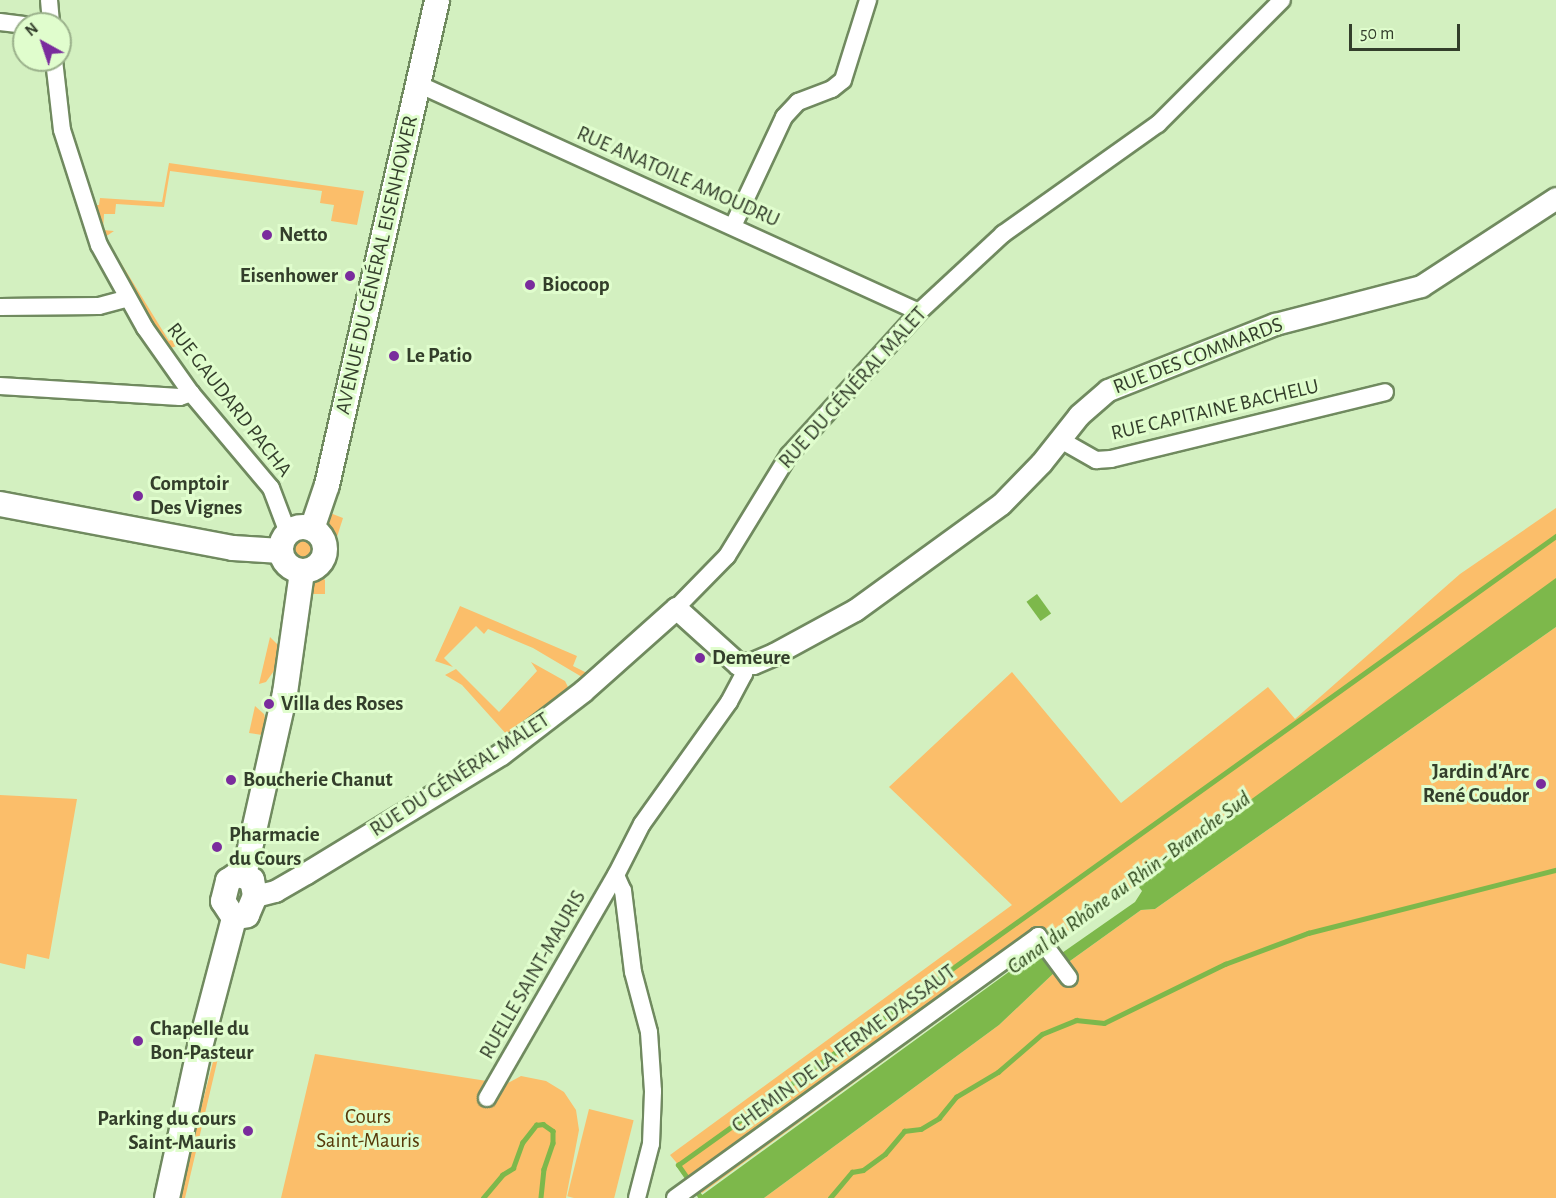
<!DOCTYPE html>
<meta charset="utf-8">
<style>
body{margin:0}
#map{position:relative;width:1556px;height:1198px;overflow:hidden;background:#d3f0c0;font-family:"Alegreya Sans",sans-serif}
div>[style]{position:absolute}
.green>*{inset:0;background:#fbbe6a;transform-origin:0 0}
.round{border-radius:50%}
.water>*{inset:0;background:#7db84b;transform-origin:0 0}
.stream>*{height:4.5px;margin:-2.25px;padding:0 2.25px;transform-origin:2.25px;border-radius:2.25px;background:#7db84b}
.roads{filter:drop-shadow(2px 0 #708a5f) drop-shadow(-2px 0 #708a5f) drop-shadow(0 2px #708a5f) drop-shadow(0 -2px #708a5f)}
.minor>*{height:16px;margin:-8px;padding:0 8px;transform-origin:8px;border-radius:8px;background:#fff}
.tertiary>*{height:21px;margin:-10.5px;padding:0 10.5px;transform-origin:10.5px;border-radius:10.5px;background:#fff}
.secondary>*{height:24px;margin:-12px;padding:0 12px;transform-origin:12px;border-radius:12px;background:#fff}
.secondary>.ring{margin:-12px;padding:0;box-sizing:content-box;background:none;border:24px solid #fff;border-radius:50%}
.dots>*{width:16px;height:16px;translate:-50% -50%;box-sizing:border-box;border:3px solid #e0fdcd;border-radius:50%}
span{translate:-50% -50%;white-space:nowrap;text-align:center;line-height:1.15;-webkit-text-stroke:6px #e0fdcd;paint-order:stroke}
.street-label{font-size:21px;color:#333e2b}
.poi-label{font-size:21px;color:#333e2b;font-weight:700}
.left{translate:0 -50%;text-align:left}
.right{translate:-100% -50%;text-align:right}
.park-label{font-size:21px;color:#573908}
.water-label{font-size:22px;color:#30491d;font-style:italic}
.north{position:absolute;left:12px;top:12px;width:60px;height:60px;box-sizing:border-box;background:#e0fdcd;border:2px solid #9bb18c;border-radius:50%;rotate:320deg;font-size:16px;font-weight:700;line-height:24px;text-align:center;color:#333e2b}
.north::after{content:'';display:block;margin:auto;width:21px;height:27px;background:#7a2c9d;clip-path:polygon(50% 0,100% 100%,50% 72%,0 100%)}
.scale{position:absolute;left:1349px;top:24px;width:111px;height:27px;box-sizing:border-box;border:3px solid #333e2b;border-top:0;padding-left:8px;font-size:18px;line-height:21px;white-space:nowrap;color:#333e2b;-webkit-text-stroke:4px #e0fdcd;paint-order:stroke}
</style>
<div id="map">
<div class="green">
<i style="clip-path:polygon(169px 163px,364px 191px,357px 225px,331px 221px,334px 205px,320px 203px,322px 191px,170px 171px,164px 207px,116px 204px,115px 214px,104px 214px,103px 230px,114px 231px,105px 237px,169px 341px,178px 336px,179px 345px,168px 349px,106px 246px,92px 205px,99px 205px,100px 198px,162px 202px)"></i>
<i style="clip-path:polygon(1556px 508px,1556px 579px,1087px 921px,1050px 940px,702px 1193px,670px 1155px,1012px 905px,889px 787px,1012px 672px,1121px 803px,1268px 687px,1295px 719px,1460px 574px)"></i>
<i style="clip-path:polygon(330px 513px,343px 518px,336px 540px,328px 530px)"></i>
<i class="round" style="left:294px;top:540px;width:18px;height:18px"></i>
<i style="clip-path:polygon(320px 575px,325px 580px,325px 594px,308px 594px,312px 582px)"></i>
<i style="clip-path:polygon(460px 606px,577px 656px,573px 666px,587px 673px,582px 677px,533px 648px,488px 629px,484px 634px,476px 626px,444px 658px,453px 667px,435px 661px)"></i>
<i style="clip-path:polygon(1556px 627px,1556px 1198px,764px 1198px,999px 1025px,1056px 971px,1141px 910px,1155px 909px)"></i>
<i style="clip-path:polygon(270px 637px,278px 645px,276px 668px,266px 682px,259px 684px)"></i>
<i style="clip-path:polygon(531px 662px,565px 681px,569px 689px,508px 736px,462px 685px,445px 675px,456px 669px,499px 712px,537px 671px)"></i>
<i style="clip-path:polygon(255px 706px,264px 714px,268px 729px,262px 735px,249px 733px)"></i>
<i style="clip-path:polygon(0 795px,77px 799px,49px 959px,27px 954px,25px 969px,0 963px)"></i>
<i style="clip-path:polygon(215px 1054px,219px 1054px,185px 1198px,178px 1198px)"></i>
<i style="clip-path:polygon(315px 1054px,506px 1084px,521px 1076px,546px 1081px,564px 1092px,576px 1110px,579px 1130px,566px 1198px,281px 1198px)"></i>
<i style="left:589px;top:1109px;width:46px;height:90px;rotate:14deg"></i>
</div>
<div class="water">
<i style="clip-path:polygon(1556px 578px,1556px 627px,1155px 909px,1141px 910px,1056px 971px,999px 1025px,764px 1198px,698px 1198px,1039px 950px,1049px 962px,1135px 902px,1142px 891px,1136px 883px)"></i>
<i style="left:1037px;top:594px;width:24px;height:13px;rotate:54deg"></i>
</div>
<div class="stream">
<i style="left:483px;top:1198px;width:30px;rotate:-50deg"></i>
<i style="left:502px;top:1175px;width:13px;rotate:-32deg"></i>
<i style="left:513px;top:1168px;width:27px;rotate:-70deg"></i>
<i style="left:522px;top:1143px;width:23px;rotate:-52deg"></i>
<i style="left:536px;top:1125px;width:7px;rotate:-8deg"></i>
<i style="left:543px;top:1124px;width:12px;rotate:35deg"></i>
<i style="left:553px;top:1131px;width:12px;rotate:90deg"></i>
<i style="left:553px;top:1143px;width:28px;rotate:109deg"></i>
<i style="left:544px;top:1169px;width:29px;rotate:96deg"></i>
<i style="left:701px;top:1198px;width:40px;rotate:-124.9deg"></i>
<i style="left:678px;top:1165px;width:1080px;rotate:-35.62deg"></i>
<i style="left:830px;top:1198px;width:34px;rotate:-50deg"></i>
<i style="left:852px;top:1172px;width:11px;rotate:-10deg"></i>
<i style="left:863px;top:1170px;width:27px;rotate:-36deg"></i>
<i style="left:885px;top:1154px;width:30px;rotate:-50deg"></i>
<i style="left:904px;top:1131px;width:17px;rotate:-7deg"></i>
<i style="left:921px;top:1129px;width:21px;rotate:-31deg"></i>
<i style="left:939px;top:1118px;width:27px;rotate:-51deg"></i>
<i style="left:956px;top:1097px;width:49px;rotate:-30.8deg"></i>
<i style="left:998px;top:1072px;width:58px;rotate:-40.8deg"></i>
<i style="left:1042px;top:1034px;width:37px;rotate:-22deg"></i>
<i style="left:1076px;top:1020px;width:28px;rotate:6deg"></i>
<i style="left:1104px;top:1023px;width:135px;rotate:-26deg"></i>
<i style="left:1225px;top:964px;width:89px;rotate:-20.5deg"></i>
<i style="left:1308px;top:933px;width:256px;rotate:-14.3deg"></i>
</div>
<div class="roads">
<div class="minor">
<i style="left:49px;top:0;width:24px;rotate:85deg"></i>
<i style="left:0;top:22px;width:24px;rotate:7deg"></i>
<i style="left:54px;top:60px;width:70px;rotate:83.5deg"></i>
<i style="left:62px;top:130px;width:121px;rotate:72.2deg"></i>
<i style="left:99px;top:245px;width:95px;rotate:61deg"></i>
<i style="left:145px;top:328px;width:80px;rotate:54.7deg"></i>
<i style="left:191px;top:393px;width:124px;rotate:49.9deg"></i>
<i style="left:271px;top:488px;width:48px;rotate:69.3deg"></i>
<i style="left:418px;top:84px;width:550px;rotate:24.47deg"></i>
<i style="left:733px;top:226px;width:120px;rotate:-64.9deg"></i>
<i style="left:784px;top:117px;width:21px;rotate:-47deg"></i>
<i style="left:798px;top:102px;width:36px;rotate:-21deg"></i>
<i style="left:832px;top:89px;width:14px;rotate:-39deg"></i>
<i style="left:843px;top:80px;width:84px;rotate:-72.6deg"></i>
<i style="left:0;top:307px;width:99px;rotate:-0.6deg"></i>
<i style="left:99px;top:306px;width:30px;rotate:-15deg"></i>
<i style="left:0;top:386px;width:180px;rotate:3.5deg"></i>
<i style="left:180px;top:397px;width:12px;rotate:-20deg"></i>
<i style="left:1059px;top:439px;width:43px;rotate:29.6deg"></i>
<i style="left:1096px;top:460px;width:15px;rotate:-4deg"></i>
<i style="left:1111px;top:459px;width:282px;rotate:-13.7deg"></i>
<i style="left:676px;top:608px;width:73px;rotate:-45.6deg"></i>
<i style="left:727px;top:556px;width:119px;rotate:-58.5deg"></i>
<i style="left:789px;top:455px;width:193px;rotate:-47.7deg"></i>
<i style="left:919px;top:312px;width:115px;rotate:-42.9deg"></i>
<i style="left:1003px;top:234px;width:190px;rotate:-35.4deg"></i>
<i style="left:1158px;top:124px;width:175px;rotate:-45deg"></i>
<i style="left:487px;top:1098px;width:258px;rotate:-60deg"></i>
<i style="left:637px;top:1198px;width:56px;rotate:-75.5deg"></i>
<i style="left:651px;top:1144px;width:53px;rotate:-87.8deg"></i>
<i style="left:653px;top:1091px;width:59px;rotate:-93.9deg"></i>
<i style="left:649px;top:1032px;width:62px;rotate:-104.9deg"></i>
<i style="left:633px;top:972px;width:82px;rotate:-97deg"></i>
<i style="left:623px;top:891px;width:17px;rotate:-114deg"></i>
<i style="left:616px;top:875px;width:57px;rotate:-63deg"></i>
<i style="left:642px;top:824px;width:150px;rotate:-54.5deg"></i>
<i style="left:729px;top:702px;width:32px;rotate:-62deg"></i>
<i style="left:744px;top:674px;width:9px;rotate:-90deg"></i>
<i style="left:675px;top:1198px;width:448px;rotate:-35.8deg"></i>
<i style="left:1038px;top:936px;width:52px;rotate:53.6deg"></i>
</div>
<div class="tertiary">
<i style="left:255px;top:896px;width:21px;rotate:-14deg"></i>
<i style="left:275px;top:891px;width:36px;rotate:-30deg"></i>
<i style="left:306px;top:873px;width:228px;rotate:-31.4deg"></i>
<i style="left:501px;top:754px;width:103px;rotate:-37.5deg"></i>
<i style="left:583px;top:691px;width:125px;rotate:-41.7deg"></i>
<i style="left:676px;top:608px;width:84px;rotate:42.1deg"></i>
<i style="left:738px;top:664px;width:15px;rotate:-4deg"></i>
<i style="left:753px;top:663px;width:23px;rotate:-23deg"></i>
<i style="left:774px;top:654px;width:92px;rotate:-28.5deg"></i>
<i style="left:855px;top:610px;width:180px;rotate:-36deg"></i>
<i style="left:1001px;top:504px;width:57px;rotate:-45.7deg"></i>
<i style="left:1041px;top:463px;width:61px;rotate:-51.6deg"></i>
<i style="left:1079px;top:415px;width:38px;rotate:-41deg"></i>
<i style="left:1108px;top:390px;width:180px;rotate:-21.6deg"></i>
<i style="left:1275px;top:324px;width:151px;rotate:-14.6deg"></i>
<i style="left:1421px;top:286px;width:161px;rotate:-33.1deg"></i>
</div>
<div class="secondary">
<i style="left:0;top:504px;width:237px;rotate:10.7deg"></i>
<i style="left:233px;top:548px;width:48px;rotate:3.6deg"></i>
<i class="ring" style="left:281px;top:527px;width:20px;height:20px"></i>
<i style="left:312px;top:529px;width:46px;rotate:-71.2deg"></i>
<i style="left:327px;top:485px;width:497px;rotate:-77.2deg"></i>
<i style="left:238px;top:874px;width:15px;rotate:23deg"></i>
<i style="left:252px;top:880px;width:16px;rotate:79deg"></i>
<i style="left:255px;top:896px;width:21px;rotate:113deg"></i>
<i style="left:247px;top:915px;width:13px;rotate:167deg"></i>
<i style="left:234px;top:918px;width:20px;rotate:-123deg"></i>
<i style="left:223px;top:901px;width:21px;rotate:-76deg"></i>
<i style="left:228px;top:881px;width:12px;rotate:-35deg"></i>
<i style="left:244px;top:875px;width:187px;rotate:-77.3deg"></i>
<i style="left:285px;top:693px;width:122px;rotate:-82deg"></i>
<i style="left:167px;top:1198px;width:155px;rotate:-77.7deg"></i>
<i style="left:200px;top:1047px;width:133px;rotate:-75.2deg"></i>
</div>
</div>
<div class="dots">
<i style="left:267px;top:235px;background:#7a2c9d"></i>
<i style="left:350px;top:276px;background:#7a2c9d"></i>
<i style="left:530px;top:285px;background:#7a2c9d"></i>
<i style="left:394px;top:356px;background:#7a2c9d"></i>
<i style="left:138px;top:496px;background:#7a2c9d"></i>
<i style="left:700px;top:658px;background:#7a2c9d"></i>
<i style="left:269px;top:704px;background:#7a2c9d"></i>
<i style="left:231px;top:780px;background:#7a2c9d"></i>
<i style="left:1541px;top:784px;background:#7a2c9d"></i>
<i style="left:217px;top:847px;background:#7a2c9d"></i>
<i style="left:138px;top:1041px;background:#7a2c9d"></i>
<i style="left:248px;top:1131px;background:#7a2c9d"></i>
</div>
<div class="street-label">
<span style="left:678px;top:177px;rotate:24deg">RUE ANATOILE AMOUDRU</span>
<span style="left:377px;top:265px;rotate:-77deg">AVENUE DU GÉNÉRAL EISENHOWER</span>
<span style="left:1198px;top:356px;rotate:-21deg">RUE DES COMMARDS</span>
<span style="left:853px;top:388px;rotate:-48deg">RUE DU GÉNÉRAL MALET</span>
<span style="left:229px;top:400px;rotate:52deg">RUE GAUDARD PACHA</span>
<span style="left:1215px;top:410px;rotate:-13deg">RUE CAPITAINE BACHELU</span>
<span style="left:460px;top:775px;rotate:-33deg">RUE DU GÉNÉRAL MALET</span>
<span style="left:533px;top:975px;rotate:-60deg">RUELLE SAINT-MAURIS</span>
<span style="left:844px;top:1049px;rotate:-36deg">CHEMIN DE LA FERME D'ASSAUT</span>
</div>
<div class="poi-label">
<span class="left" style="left:279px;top:235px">Netto</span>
<span class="right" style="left:338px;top:276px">Eisenhower</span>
<span class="left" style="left:542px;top:285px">Biocoop</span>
<span class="left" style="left:406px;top:356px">Le Patio</span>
<span class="left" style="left:150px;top:496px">Comptoir<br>Des Vignes</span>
<span class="left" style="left:712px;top:658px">Demeure</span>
<span class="left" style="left:281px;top:704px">Villa des Roses</span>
<span class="right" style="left:1529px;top:784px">Jardin d'Arc<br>René Coudor</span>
<span class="left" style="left:243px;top:780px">Boucherie Chanut</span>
<span class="left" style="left:229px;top:847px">Pharmacie<br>du Cours</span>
<span class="left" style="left:150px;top:1041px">Chapelle du<br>Bon-Pasteur</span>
<span class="right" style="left:236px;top:1131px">Parking du cours<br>Saint-Mauris</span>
</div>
<div class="park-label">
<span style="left:368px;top:1129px">Cours<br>Saint-Mauris</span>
</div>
<div class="water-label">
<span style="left:1129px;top:883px;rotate:-36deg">Canal du Rhône au Rhin - Branche Sud</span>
</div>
<div class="north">N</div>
<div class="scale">50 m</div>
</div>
